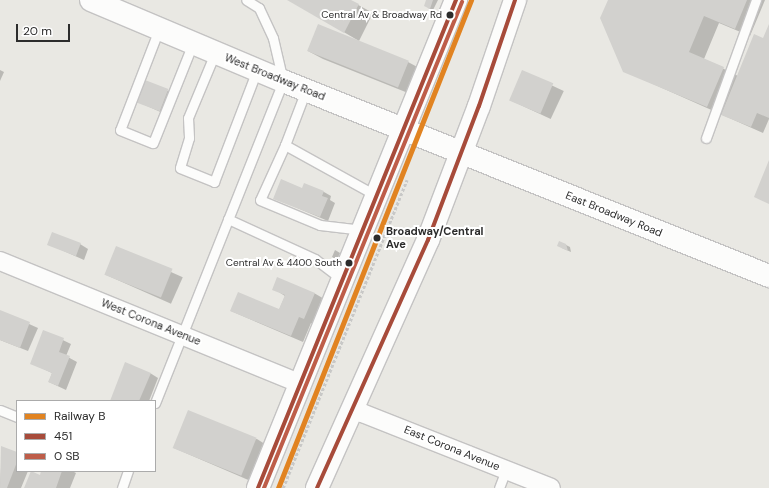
<!DOCTYPE html>
<style>
body{margin:0}
#map{position:relative;width:769px;height:488px;overflow:hidden;background:#e9e8e3;font-family:"DM Sans",sans-serif}
div>[style]{position:absolute}
.shadow>*{inset:0;background:#0003;transform-origin:0 0}
.building>*{inset:0;background:#d2d1ce;transform-origin:0 0}
.path>*{height:2.5px;margin-top:-1.25px;transform-origin:0;background:repeating-linear-gradient(90deg,#c8c8c7 0 3px,transparent 0 5px)}
.roads{filter:drop-shadow(1px 0 #c4c3c3) drop-shadow(-1px 0 #c4c3c3) drop-shadow(0 1px #c4c3c3) drop-shadow(0 -1px #c4c3c3)}
.service>*{height:9px;margin:-4.5px;padding:0 4.5px;transform-origin:4.5px;border-radius:4.5px;background:#fcfcfb}
.minor>*{height:18px;margin:-9px;padding:0 9px;transform-origin:9px;border-radius:9px;background:#fcfcfb}
.secondary>*{height:22px;margin:-11px;padding:0 11px;transform-origin:11px;border-radius:11px;background:#fcfcfb}
.bus-1>*{height:4px;margin:-2px;padding:0 2px;transform-origin:2px;border-radius:2px;background:#a74b3a}
.bus-2>*{height:4px;margin:-2px;padding:0 2px;transform-origin:2px;border-radius:2px;background:#be5d49}
.rail-1>*{height:5px;margin:-2.5px;padding:0 2.5px;transform-origin:2.5px;border-radius:2.5px;background:#e18321}
.dots>*{width:11px;height:11px;translate:-50% -50%;box-sizing:border-box;border:2px solid #fff;border-radius:50%}
span{translate:-50% -50%;white-space:nowrap;text-align:center;line-height:1.15;-webkit-text-stroke:4px #fff;paint-order:stroke}
.bus-label{font-size:10px;color:#2c2c2c}
.right{translate:-100% -50%;text-align:right}
.street-label{font-size:11px;color:#2c2c2c}
.stop-label{font-size:11px;color:#2c2c2c;font-weight:700}
.left{translate:0 -50%;text-align:left}
.legend{position:absolute;left:16px;top:400px;width:140px;height:72px;box-sizing:border-box;background:#fff;border:1px solid #ababab;margin:0;padding:5px 7px;list-style:none;font-size:12px;color:#2c2c2c}
.legend li{display:flex;align-items:center;gap:8px;height:20px}
.legend b{width:20px;border:1px solid #ababab}
.scale{position:absolute;left:16px;top:24px;width:54px;height:18px;box-sizing:border-box;border:2px solid #2c2c2c;border-top:0;padding-left:5px;font-size:12px;line-height:14px;white-space:nowrap;color:#2c2c2c;-webkit-text-stroke:3px #fff;paint-order:stroke}
</style>
<div id="map">
<div class="shadow">
<i style="clip-path:polygon(289px 0,349px 0,373px 13px,359px 41px)"></i>
<i style="clip-path:polygon(427px 0,438px 0,433px 10px,428px 8px)"></i>
<i style="clip-path:polygon(609px 0,765px 0,750px 36px,719px 23px,704px 59px,738px 76px,764px 39px,769px 26px,769px 119px,763px 133px,624px 71px)"></i>
<i style="clip-path:polygon(308px 51px,408px 62px,423px 70px,413px 95px,323px 59px)"></i>
<i style="clip-path:polygon(0 70px,4px 72px,0 81px)"></i>
<i style="left:523px;top:72px;width:45px;height:31px;rotate:25deg"></i>
<i style="left:145px;top:81px;width:34px;height:22px;rotate:24deg"></i>
<i style="clip-path:polygon(302px 189px,324px 192px,331px 196px,330px 200px,335px 203px,328px 221px,274px 198px)"></i>
<i style="clip-path:polygon(48px 244px,80px 244px,88px 249px,84px 260px)"></i>
<i style="clip-path:polygon(566px 245px,570px 247px,571px 252px,562px 248px)"></i>
<i style="left:117px;top:248px;width:72px;height:29px;rotate:24deg"></i>
<i style="clip-path:polygon(335px 250px,340px 253px,337px 260px,332px 257px)"></i>
<i style="clip-path:polygon(274px 289px,314px 293px,326px 300px,316px 325px,311px 323px,303px 342px,231px 311px,279px 310px,285px 296px)"></i>
<i style="clip-path:polygon(0 311px,38px 328px,28px 351px,0 340px)"></i>
<i style="clip-path:polygon(44px 331px,71px 344px,66px 356px,77px 362px,66px 390px,49px 382px,52px 373px,31px 363px)"></i>
<i style="clip-path:polygon(150px 373px,158px 378px,149px 401px,111px 401px)"></i>
<i style="clip-path:polygon(257px 439px,268px 446px,253px 482px,174px 448px)"></i>
<i style="clip-path:polygon(2px 447px,17px 453px,17px 471px,28px 471px,21px 488px,0 488px)"></i>
<i style="clip-path:polygon(43px 471px,72px 471px,76px 473px,70px 488px,25px 488px,41px 476px)"></i>
</div>
<div class="building">
<i style="clip-path:polygon(287px 0,351px 0,359px 4px,344px 33px)"></i>
<i style="clip-path:polygon(426px 0,433px 0,430px 9px,424px 6px)"></i>
<i style="clip-path:polygon(608px 0,747px 0,735px 29px,704px 16px,689px 52px,724px 67px,707px 107px,623px 72px,600px 18px)"></i>
<i style="left:318px;top:24px;width:98px;height:29px;rotate:22deg"></i>
<i style="clip-path:polygon(769px 24px,769px 118px,757px 113px,751px 127px,721px 115px,754px 34px,763px 38px)"></i>
<i style="left:522px;top:70px;width:34px;height:33px;rotate:23deg"></i>
<i style="left:145px;top:80px;width:25px;height:24px;rotate:21deg"></i>
<i style="clip-path:polygon(769px 160px,769px 204px,754px 197px)"></i>
<i style="clip-path:polygon(281px 179px,302px 188px,304px 183px,324px 191px,322px 196px,328px 198px,320px 217px,273px 199px)"></i>
<i style="left:52px;top:232px;width:31px;height:14px;rotate:21deg"></i>
<i style="clip-path:polygon(559px 241px,566px 244px,568px 251px,557px 246px)"></i>
<i style="left:116px;top:246px;width:61px;height:31px;rotate:22deg"></i>
<i style="clip-path:polygon(277px 277px,315px 293px,304px 319px,299px 317px,291px 336px,230px 311px,238px 292px,279px 309px,285px 295px,272px 290px)"></i>
<i style="clip-path:polygon(0 310px,30px 322px,20px 348px,0 340px)"></i>
<i style="clip-path:polygon(43px 330px,64px 338px,59px 352px,70px 356px,58px 386px,48px 382px,52px 373px,30px 364px)"></i>
<i style="clip-path:polygon(125px 362px,151px 373px,139px 401px,110px 401px)"></i>
<i style="left:188px;top:410px;width:74px;height:41px;rotate:22deg"></i>
<i style="clip-path:polygon(1px 446px,17px 452px,17px 462px,7px 488px,0 488px)"></i>
<i style="clip-path:polygon(31px 471px,40px 475px,41px 471px,62px 471px,56px 488px,24px 488px)"></i>
</div>
<div class="path">
<i style="left:283px;top:488px;width:332px;rotate:-68.1deg"></i>
</div>
<div class="roads">
<div class="service">
<i style="left:159px;top:29px;width:108px;rotate:111.1deg"></i>
<i style="left:120px;top:130px;width:35px;rotate:22deg"></i>
<i style="left:153px;top:143px;width:108px;rotate:-68.2deg"></i>
<i style="left:215px;top:53px;width:70px;rotate:112.6deg"></i>
<i style="left:188px;top:118px;width:20px;rotate:87deg"></i>
<i style="left:189px;top:138px;width:31px;rotate:107deg"></i>
<i style="left:180px;top:168px;width:37px;rotate:22deg"></i>
<i style="left:214px;top:182px;width:120px;rotate:-69deg"></i>
<i style="left:306px;top:90px;width:59px;rotate:110.9deg"></i>
<i style="left:285px;top:145px;width:105px;rotate:29deg"></i>
<i style="left:706px;top:138px;width:147px;rotate:-70.1deg"></i>
<i style="left:285px;top:145px;width:60px;rotate:114.4deg"></i>
<i style="left:260px;top:200px;width:65px;rotate:22.6deg"></i>
<i style="left:320px;top:225px;width:43px;rotate:6.6deg"></i>
<i style="left:228px;top:219px;width:96px;rotate:24.7deg"></i>
<i style="left:315px;top:259px;width:35px;rotate:37deg"></i>
<i style="left:155px;top:403px;width:347px;rotate:-68.3deg"></i>
<i style="left:283px;top:81px;width:44px;rotate:-103.1deg"></i>
<i style="left:273px;top:38px;width:33px;rotate:-115deg"></i>
<i style="left:259px;top:8px;width:15px;rotate:-148deg"></i>
<i style="left:0;top:410px;width:18px;rotate:22deg"></i>
<i style="left:122px;top:488px;width:18px;rotate:-71deg"></i>
<i style="left:499px;top:488px;width:19px;rotate:-69deg"></i>
</div>
<div class="minor">
<i style="left:0;top:261px;width:325px;rotate:22.2deg"></i>
<i style="left:353px;top:407px;width:11px;rotate:34deg"></i>
<i style="left:362px;top:413px;width:203px;rotate:21.6deg"></i>
</div>
<div class="secondary">
<i style="left:91px;top:0;width:208px;rotate:22.9deg"></i>
<i style="left:283px;top:81px;width:524px;rotate:21.86deg"></i>
<i style="left:258px;top:488px;width:527px;rotate:-67.92deg"></i>
<i style="left:317px;top:488px;width:272px;rotate:-65.9deg"></i>
<i style="left:428px;top:240px;width:143px;rotate:-69.2deg"></i>
<i style="left:479px;top:106px;width:112px;rotate:-71.2deg"></i>
</div>
</div>
<div class="bus-1">
<i style="left:258px;top:488px;width:527px;rotate:-67.92deg"></i>
<i style="left:317px;top:488px;width:272px;rotate:-65.9deg"></i>
<i style="left:428px;top:240px;width:143px;rotate:-69.2deg"></i>
<i style="left:479px;top:106px;width:112px;rotate:-71.2deg"></i>
</div>
<div class="bus-2">
<i style="left:264px;top:488px;width:525px;rotate:-67.83deg"></i>
</div>
<div class="rail-1">
<i style="left:278px;top:488px;width:525px;rotate:-68.42deg"></i>
</div>
<div class="dots">
<i style="left:450px;top:15px;background:#2c2c2c"></i>
<i style="left:377px;top:238px;background:#2c2c2c"></i>
<i style="left:349px;top:263px;background:#2c2c2c"></i>
</div>
<div class="bus-label">
<span class="right" style="left:442px;top:15px">Central Av &amp; Broadway Rd</span>
<span class="right" style="left:342px;top:263px">Central Av &amp; 4400 South</span>
</div>
<div class="street-label">
<span style="left:275px;top:77px;rotate:22deg">West Broadway Road</span>
<span style="left:614px;top:214px;rotate:22deg">East Broadway Road</span>
<span style="left:151px;top:322px;rotate:22deg">West Corona Avenue</span>
<span style="left:452px;top:448px;rotate:22deg">East Corona Avenue</span>
</div>
<div class="stop-label">
<span class="left" style="left:386px;top:238px">Broadway/Central<br>Ave</span>
</div>
<ul class="legend">
<li><b style="height:5px;background:#e18321"></b>Railway B</li>
<li><b style="height:5px;background:#a74b3a"></b>451</li>
<li><b style="height:5px;background:#be5d49"></b>0 SB</li>
</ul>
<div class="scale">20 m</div>
</div>
